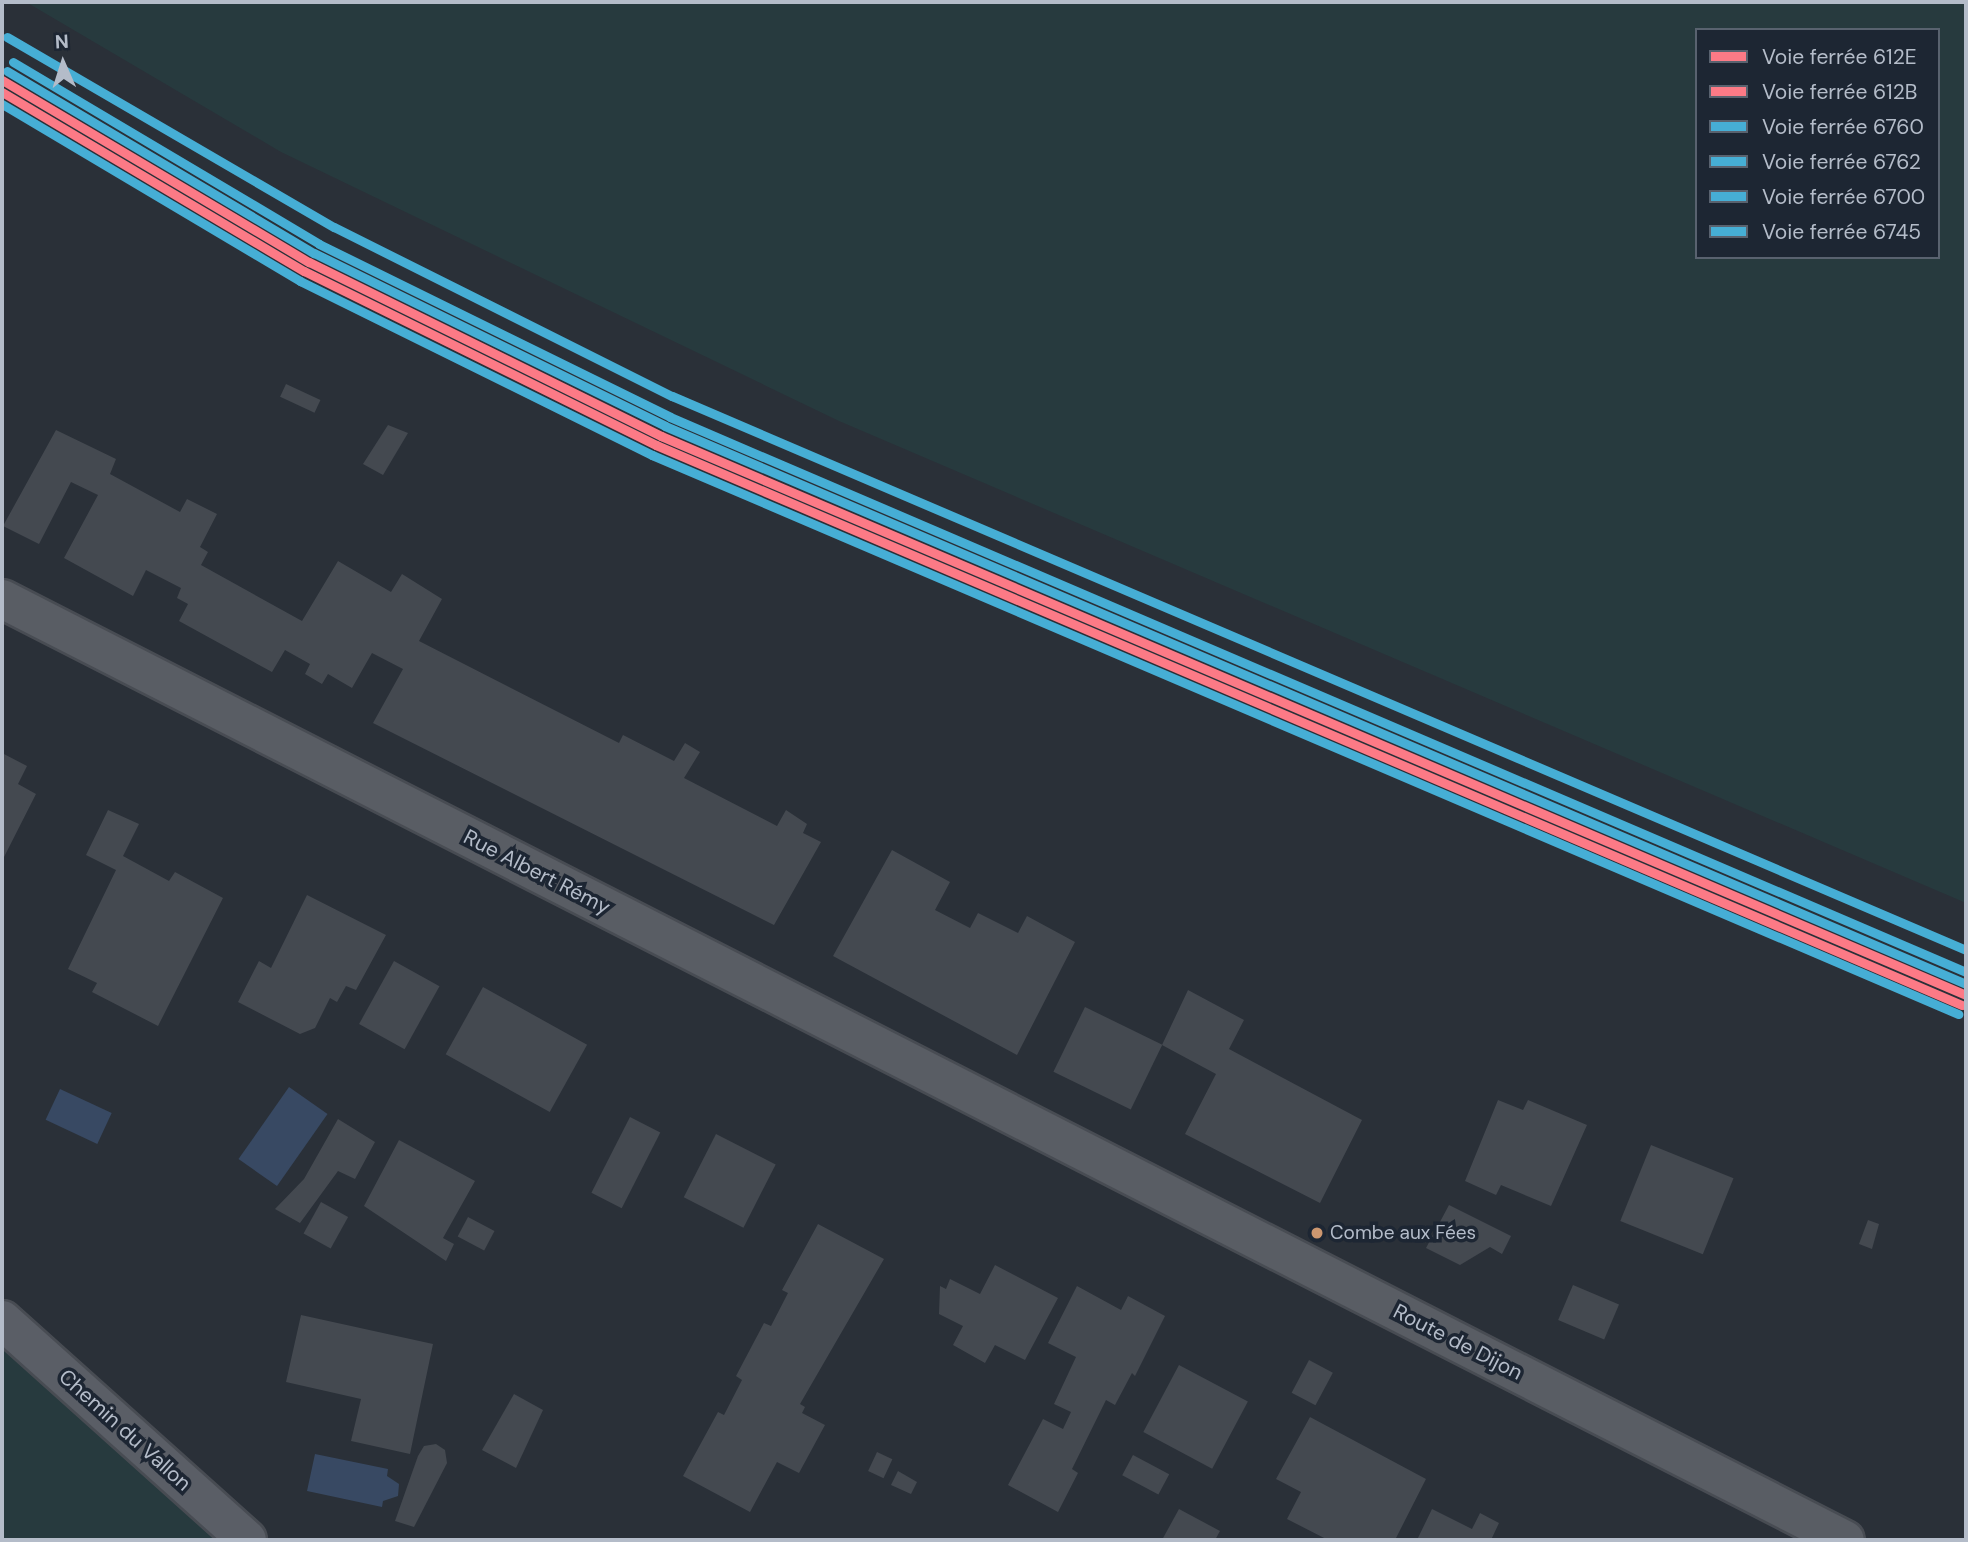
<!DOCTYPE html>
<meta charset="utf-8">
<style>
body{margin:0}
#map{position:relative;width:1968px;height:1542px;overflow:hidden;background:#2a3038;font-family:"DM Sans",sans-serif}
div>[style]{position:absolute}
.green>*{inset:0;background:#273a3e}
.water>*{inset:0;background:#384963;transform-origin:0 0}
.building>*{inset:0;background:#444950;transform-origin:0 0}
.roads{filter:drop-shadow(2px 0 #484c53) drop-shadow(-2px 0 #484c53) drop-shadow(0 2px #484c53) drop-shadow(0 -2px #484c53)}
.street>*{height:38px;margin:-19px;padding:0 19px;transform-origin:19px;border-radius:19px;background:#5a5e66}
.secondary>*{height:38px;margin:-19px;padding:0 19px;transform-origin:19px;border-radius:19px;background:#595d64}
.rail-1>*{height:9px;margin:-4.5px;padding:0 4.5px;transform-origin:4.5px;border-radius:4.5px;background:#fc7a86}
.rail-2>*{height:9px;margin:-4.5px;padding:0 4.5px;transform-origin:4.5px;border-radius:4.5px;background:#fc7a86}
.rail-3>*{height:9px;margin:-4.5px;padding:0 4.5px;transform-origin:4.5px;border-radius:4.5px;background:#46aed5}
.rail-4>*{height:9px;margin:-4.5px;padding:0 4.5px;transform-origin:4.5px;border-radius:4.5px;background:#46aed5}
.rail-5>*{height:9px;margin:-4.5px;padding:0 4.5px;transform-origin:4.5px;border-radius:4.5px;background:#46aed5}
.rail-6>*{height:9px;margin:-4.5px;padding:0 4.5px;transform-origin:4.5px;border-radius:4.5px;background:#46aed5}
.dots>*{width:19px;height:19px;translate:-50% -50%;box-sizing:border-box;border:4px solid #1d2633;border-radius:50%}
span{translate:-50% -50%;white-space:nowrap;text-align:center;line-height:1.15;-webkit-text-stroke:7px #1d2633;paint-order:stroke}
.bus-label{font-size:19px;color:#b4bcc9}
.left{translate:0 -50%;text-align:left}
.street-label{font-size:21px;color:#b4bcc9}
.frame{position:absolute;inset:0;border:4px solid #b4bcc9;pointer-events:none}
.legend{position:absolute;left:1695px;top:28px;width:245px;height:231px;box-sizing:border-box;background:#1d2633;border:2px solid #59626f;margin:0;padding:9px 12px;list-style:none;font-size:21px;color:#b4bcc9}
.legend li{display:flex;align-items:center;gap:14px;height:35px}
.legend b{width:35px;border:2px solid #59626f}
.north{position:absolute;left:28px;top:28px;width:70px;height:70px;-webkit-text-stroke:5px #1d2633;paint-order:stroke;rotate:357deg;font-size:19px;font-weight:700;line-height:28px;text-align:center;color:#b4bcc9}
.north::after{content:'';display:block;margin:auto;width:24px;height:32px;background:#b4bcc9;clip-path:polygon(50% 0,100% 100%,50% 72%,0 100%)}
</style>
<div id="map">
<div class="green">
<i style="clip-path:polygon(evenodd,26px 2px,1966px 2px,1966px 903px,839px 421px,281px 152px,26px 2px,1697px 30px,1938px 30px,1938px 257px,1697px 257px,1697px 30px)"></i>
<i style="clip-path:polygon(2px 1348px,220px 1540px,2px 1540px)"></i>
</div>
<div class="water">
<i style="left:289px;top:1087px;width:47px;height:88px;rotate:35deg"></i>
<i style="left:60px;top:1089px;width:57px;height:34px;rotate:25deg"></i>
<i style="clip-path:polygon(315px 1454px,388px 1469px,387px 1476px,399px 1484px,398px 1496px,383px 1501px,382px 1507px,307px 1491px)"></i>
</div>
<div class="building">
<i style="left:286px;top:384px;width:38px;height:14px;rotate:25deg"></i>
<i style="clip-path:polygon(388px 425px,408px 433px,383px 475px,363px 464px)"></i>
<i style="clip-path:polygon(56px 430px,116px 459px,110px 474px,180px 512px,187px 499px,217px 514px,200px 547px,208px 552px,201px 565px,302px 621px,338px 561px,391px 592px,402px 574px,442px 599px,419px 641px,619px 743px,623px 735px,674px 761px,685px 743px,700px 752px,684px 778px,777px 826px,786px 810px,807px 824px,803px 833px,821px 842px,774px 925px,373px 723px,403px 669px,372px 653px,352px 688px,328px 674px,322px 684px,305px 674px,310px 664px,285px 650px,272px 672px,179px 621px,188px 604px,177px 598px,181px 588px,146px 570px,133px 596px,64px 558px,98px 495px,71px 482px,39px 544px,3px 526px)"></i>
<i style="clip-path:polygon(2px 753px,27px 766px,18px 784px,36px 794px,2px 861px)"></i>
<i style="clip-path:polygon(108px 810px,139px 824px,123px 856px,169px 881px,175px 872px,223px 898px,158px 1026px,92px 992px,97px 983px,68px 969px,116px 870px,86px 855px)"></i>
<i style="clip-path:polygon(892px 850px,950px 882px,935px 910px,970px 928px,978px 913px,1018px 933px,1027px 916px,1075px 942px,1017px 1055px,833px 956px)"></i>
<i style="clip-path:polygon(307px 895px,386px 935px,356px 990px,346px 986px,337px 1002px,330px 998px,315px 1028px,300px 1034px,238px 1002px,259px 961px,271px 968px)"></i>
<i style="left:394px;top:961px;width:52px;height:72px;rotate:29deg"></i>
<i style="left:483px;top:987px;width:119px;height:77px;rotate:29deg"></i>
<i style="clip-path:polygon(1188px 990px,1244px 1020px,1229px 1049px,1362px 1120px,1320px 1203px,1185px 1134px,1216px 1074px,1162px 1045px)"></i>
<i style="left:1085px;top:1007px;width:86px;height:72px;rotate:26deg"></i>
<i style="clip-path:polygon(1498px 1100px,1523px 1110px,1528px 1100px,1587px 1125px,1551px 1206px,1501px 1185px,1496px 1195px,1465px 1181px)"></i>
<i style="left:630px;top:1117px;width:34px;height:85px;rotate:27deg"></i>
<i style="clip-path:polygon(338px 1119px,375px 1142px,355px 1179px,338px 1171px,300px 1223px,275px 1209px,304px 1179px)"></i>
<i style="left:716px;top:1134px;width:67px;height:71px;rotate:27deg"></i>
<i style="clip-path:polygon(399px 1140px,475px 1181px,443px 1238px,454px 1244px,446px 1261px,364px 1206px)"></i>
<i style="left:1651px;top:1145px;width:89px;height:82px;rotate:22deg"></i>
<i style="left:321px;top:1202px;width:31px;height:36px;rotate:29deg"></i>
<i style="clip-path:polygon(1449px 1205px,1511px 1236px,1502px 1254px,1490px 1247px,1460px 1265px,1426px 1248px)"></i>
<i style="left:468px;top:1217px;width:30px;height:22px;rotate:28deg"></i>
<i style="clip-path:polygon(1868px 1220px,1879px 1224px,1872px 1249px,1859px 1244px)"></i>
<i style="clip-path:polygon(818px 1224px,884px 1259px,800px 1404px,805px 1407px,802px 1413px,825px 1425px,799px 1473px,777px 1462px,750px 1512px,683px 1476px,718px 1412px,724px 1415px,742px 1380px,736px 1376px,764px 1323px,771px 1326px,788px 1293px,782px 1290px)"></i>
<i style="clip-path:polygon(995px 1265px,1058px 1298px,1025px 1360px,995px 1345px,985px 1363px,953px 1345px,963px 1326px,939px 1314px,940px 1286px,946px 1289px,950px 1279px,980px 1294px)"></i>
<i style="left:1573px;top:1285px;width:50px;height:38px;rotate:23deg"></i>
<i style="clip-path:polygon(1077px 1286px,1121px 1310px,1128px 1296px,1165px 1316px,1135px 1376px,1132px 1373px,1115px 1405px,1106px 1400px,1072px 1469px,1078px 1473px,1058px 1512px,1008px 1485px,1043px 1419px,1063px 1429px,1071px 1412px,1054px 1404px,1076px 1357px,1048px 1343px)"></i>
<i style="clip-path:polygon(301px 1315px,433px 1344px,410px 1454px,351px 1441px,361px 1399px,286px 1382px)"></i>
<i style="left:1309px;top:1360px;width:27px;height:37px;rotate:28deg"></i>
<i style="left:1179px;top:1365px;width:78px;height:76px;rotate:28deg"></i>
<i style="clip-path:polygon(514px 1394px,543px 1410px,516px 1468px,482px 1450px)"></i>
<i style="clip-path:polygon(1310px 1417px,1426px 1479px,1395px 1540px,1328px 1540px,1287px 1519px,1301px 1492px,1276px 1479px)"></i>
<i style="clip-path:polygon(436px 1444px,445px 1450px,447px 1463px,414px 1527px,395px 1521px,418px 1456px,424px 1446px)"></i>
<i style="left:877px;top:1452px;width:17px;height:21px;rotate:25deg"></i>
<i style="left:1133px;top:1455px;width:41px;height:23px;rotate:28deg"></i>
<i style="clip-path:polygon(898px 1471px,917px 1482px,911px 1494px,891px 1485px)"></i>
<i style="clip-path:polygon(1179px 1509px,1220px 1531px,1215px 1540px,1162px 1540px)"></i>
<i style="clip-path:polygon(1432px 1509px,1472px 1529px,1480px 1513px,1499px 1523px,1491px 1540px,1417px 1540px)"></i>
</div>
<div class="roads">
<div class="street">
<i style="left:2px;top:1320px;width:329px;rotate:41.9deg"></i>
</div>
<div class="secondary">
<i style="left:2px;top:599px;width:2069px;rotate:27.05deg"></i>
</div>
</div>
<div class="rail-1">
<i style="left:2px;top:80px;width:357px;rotate:30.7deg"></i>
<i style="left:309px;top:262px;width:393px;rotate:26.3deg"></i>
<i style="left:661px;top:436px;width:1420px;rotate:23.19deg"></i>
</div>
<div class="rail-2">
<i style="left:2px;top:92px;width:351px;rotate:30.7deg"></i>
<i style="left:304px;top:271px;width:393px;rotate:26.3deg"></i>
<i style="left:656px;top:445px;width:1421px;rotate:23.21deg"></i>
</div>
<div class="rail-3">
<i style="left:7px;top:71px;width:357px;rotate:30.7deg"></i>
<i style="left:314px;top:253px;width:391px;rotate:26.2deg"></i>
<i style="left:665px;top:426px;width:1416px;rotate:23.21deg"></i>
</div>
<div class="rail-4">
<i style="left:2px;top:104px;width:347px;rotate:30.7deg"></i>
<i style="left:300px;top:281px;width:393px;rotate:26.3deg"></i>
<i style="left:652px;top:455px;width:1421px;rotate:23.17deg"></i>
</div>
<div class="rail-5">
<i style="left:13px;top:62px;width:356px;rotate:30.7deg"></i>
<i style="left:319px;top:244px;width:391px;rotate:26.2deg"></i>
<i style="left:670px;top:417px;width:1410px;rotate:23.18deg"></i>
</div>
<div class="rail-6">
<i style="left:7px;top:37px;width:378px;rotate:30.2deg"></i>
<i style="left:334px;top:227px;width:378px;rotate:26.6deg"></i>
<i style="left:672px;top:396px;width:1408px;rotate:23.18deg"></i>
</div>
<div class="dots">
<i style="left:1317px;top:1233px;background:#cd976f"></i>
</div>
<div class="bus-label">
<span class="left" style="left:1330px;top:1233px">Combe aux Fées</span>
</div>
<div class="street-label">
<span style="left:537px;top:872px;rotate:27deg">Rue Albert Rémy</span>
<span style="left:1458px;top:1342px;rotate:27deg">Route de Dijon</span>
<span style="left:125px;top:1430px;rotate:42deg">Chemin du Vallon</span>
</div>
<div class="frame"></div>
<ul class="legend">
<li><b style="height:9px;background:#fc7a86"></b>Voie ferrée 612E</li>
<li><b style="height:9px;background:#fc7a86"></b>Voie ferrée 612B</li>
<li><b style="height:9px;background:#46aed5"></b>Voie ferrée 6760</li>
<li><b style="height:9px;background:#46aed5"></b>Voie ferrée 6762</li>
<li><b style="height:9px;background:#46aed5"></b>Voie ferrée 6700</li>
<li><b style="height:9px;background:#46aed5"></b>Voie ferrée 6745</li>
</ul>
<div class="north">N</div>
</div>
